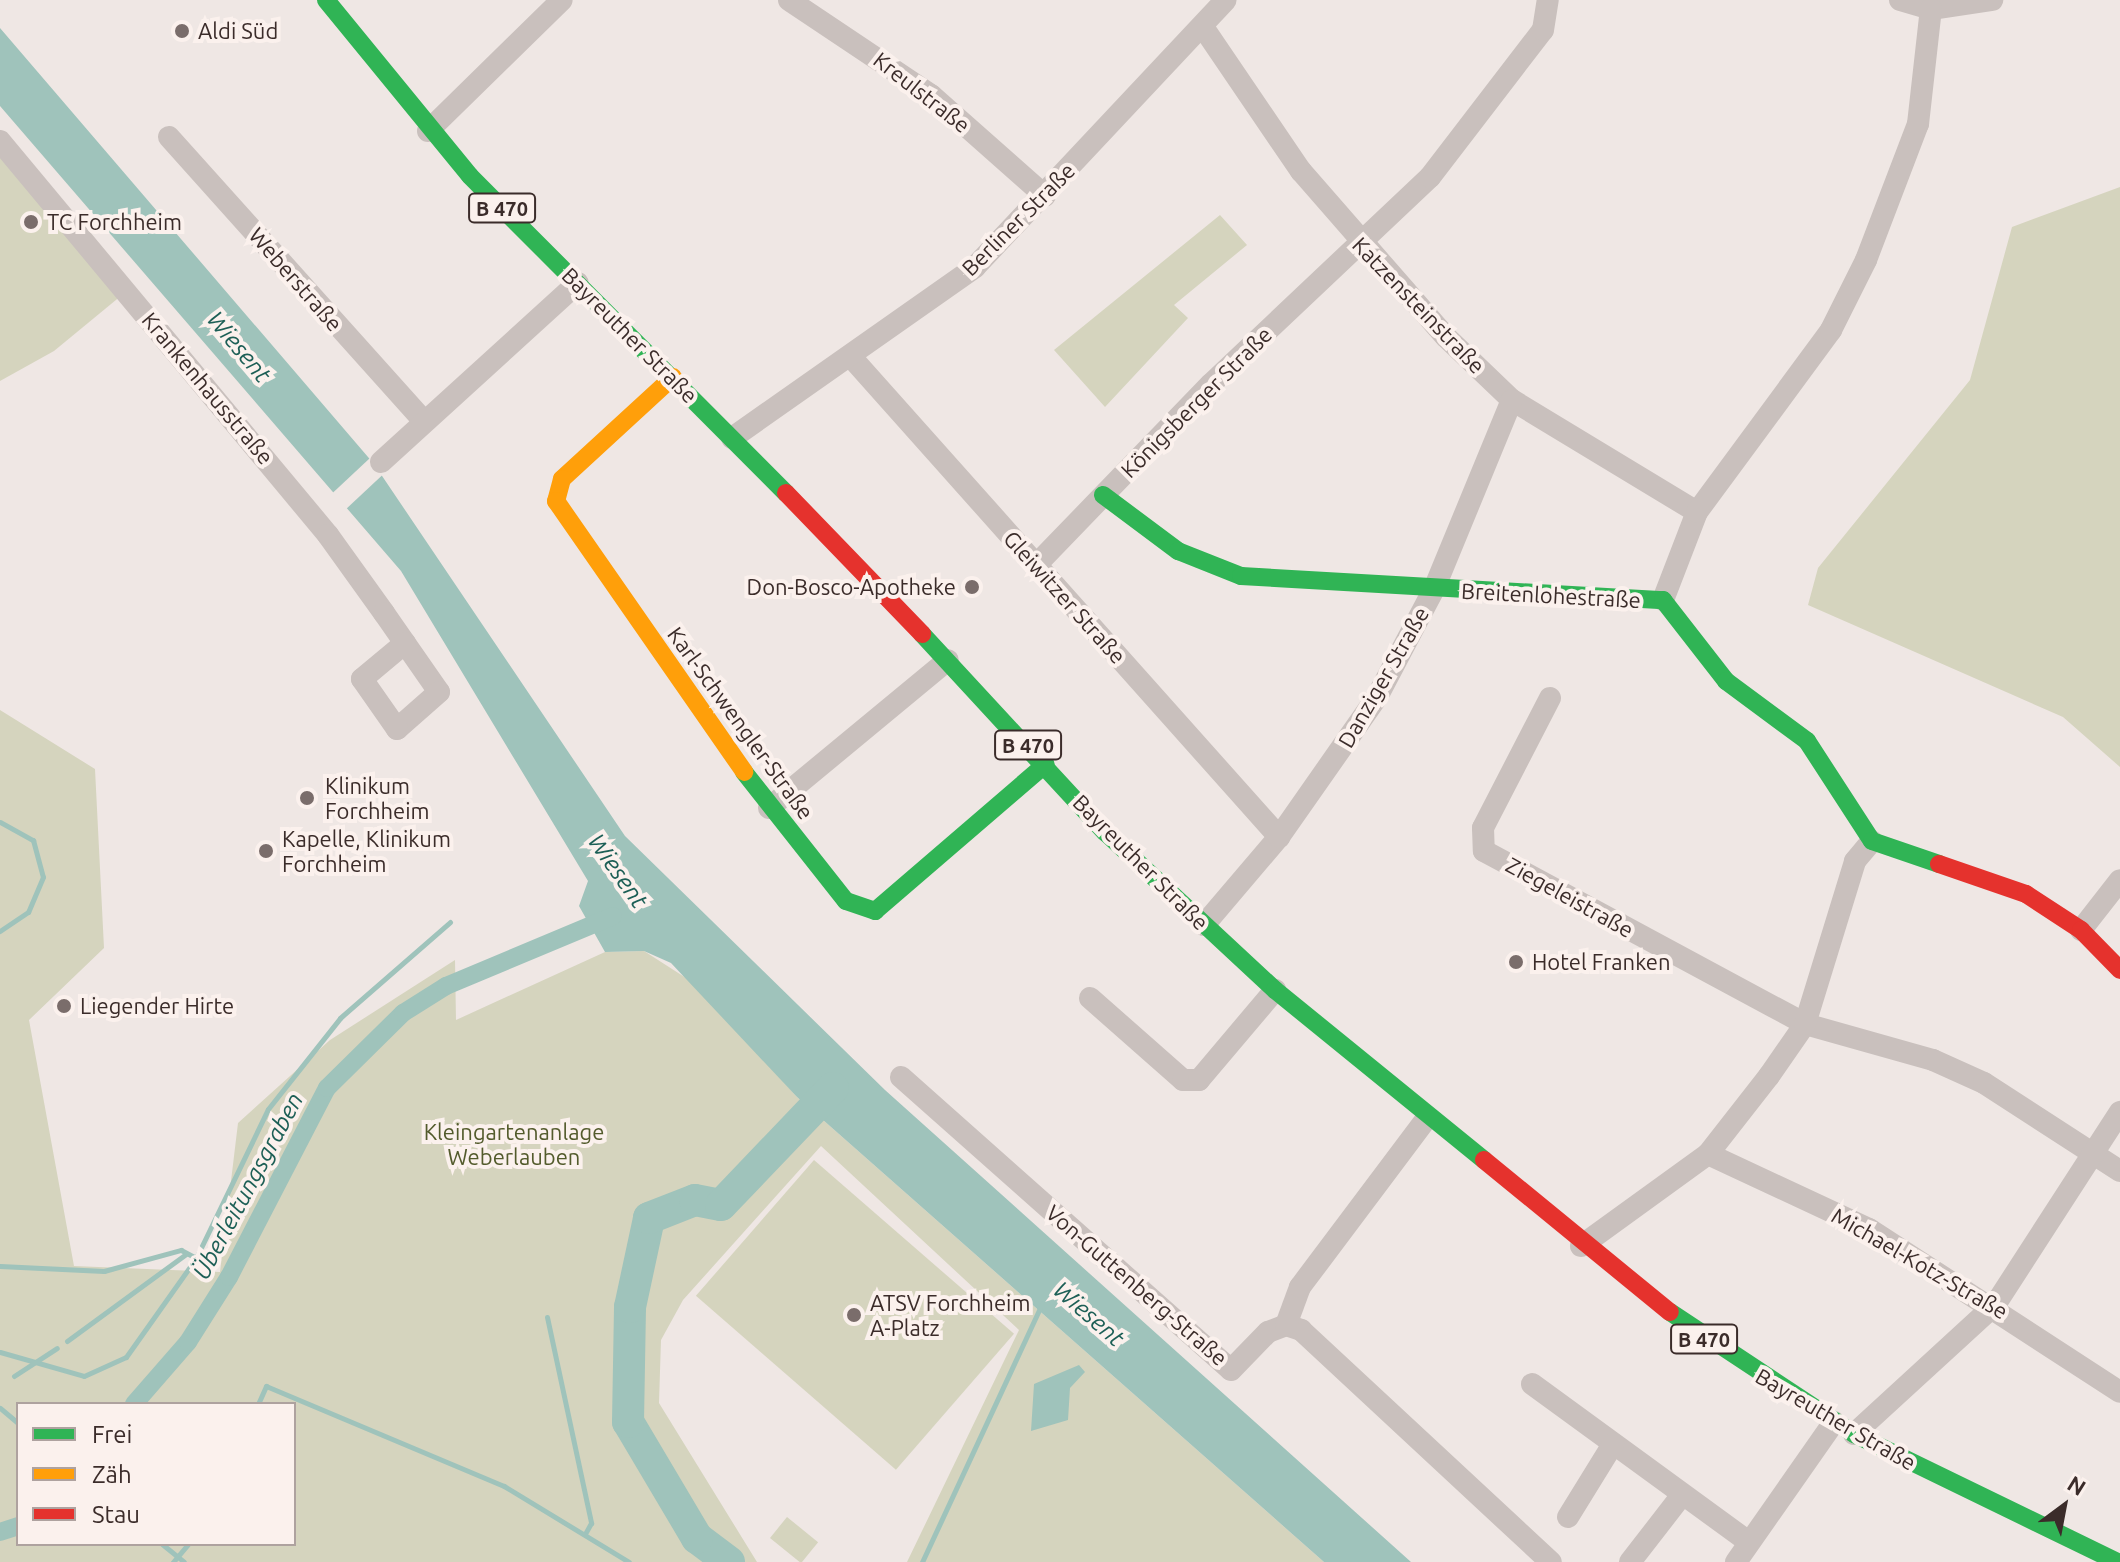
<!DOCTYPE html>
<meta charset="utf-8">
<style>
body{margin:0}
#map{position:relative;width:2120px;height:1562px;overflow:hidden;background:#efe7e4;font-family:Ubuntu,sans-serif}
div>[style]{position:absolute}
.green>*{inset:0;background:#d5d4be;transform-origin:0 0}
.water>*{inset:0;background:#9fc3bb}
.pier>*{inset:0;background:#efe7e4;transform-origin:0 0}
.stream>*{height:5px;margin:-2.5px;padding:0 2.5px;transform-origin:2.5px;border-radius:2.5px;background:#9fc3bb}
.canal>*{height:18px;margin:-9px;padding:0 9px;transform-origin:9px;border-radius:9px;background:#9fc3bb}
.river>*{height:32px;margin:-16px;padding:0 16px;transform-origin:16px;border-radius:16px;background:#9fc3bb}
.street>*{height:22px;margin:-11px;padding:0 11px;transform-origin:11px;border-radius:11px;background:#c9c0bd}
.fast>*{height:18px;margin:-9px;padding:0 9px;transform-origin:9px;border-radius:9px;background:#30b455}
.slow>*{height:18px;margin:-9px;padding:0 9px;transform-origin:9px;border-radius:9px;background:#ff9f0a}
.jam>*{height:18px;margin:-9px;padding:0 9px;transform-origin:9px;border-radius:9px;background:#e5322d}
.dots>*{width:22px;height:22px;translate:-50% -50%;box-sizing:border-box;border:4px solid #fbf1ed;border-radius:50%}
span{translate:-50% -50%;white-space:nowrap;text-align:center;line-height:1.15;-webkit-text-stroke:8px #fbf1ed;paint-order:stroke}
.shield-label span{padding:2px 6px;background:#fbf1ed;border:2px solid;border-radius:6px;-webkit-text-stroke-width:0}
.shield-label{font-size:20px;color:#3b2c2a;font-weight:700}
.poi-label{font-size:22px;color:#3b2c2a}
.left{translate:0 -50%;text-align:left}
.right{translate:-100% -50%;text-align:right}
.street-label{font-size:22px;color:#3b2c2a}
.park-label{font-size:22px;color:#535b2c}
.water-label{font-size:24px;color:#1d5f56;font-style:italic}
.legend{position:absolute;left:16px;top:1402px;width:280px;height:144px;box-sizing:border-box;background:#fbf1ed;border:2px solid #aea29f;margin:0;padding:10px 14px;list-style:none;font-size:24px;color:#3b2c2a}
.legend li{display:flex;align-items:center;gap:16px;height:40px}
.legend b{width:40px;border:2px solid #aea29f}
.north{position:absolute;left:2024px;top:1466px;width:80px;height:80px;-webkit-text-stroke:6px #fbf1ed;paint-order:stroke;rotate:32deg;font-size:22px;font-weight:700;line-height:32px;text-align:center;color:#3b2c2a}
.north::after{content:'';display:block;margin:auto;width:28px;height:36px;background:#3b2c2a;clip-path:polygon(50% 0,100% 100%,50% 72%,0 100%)}
</style>
<div id="map">
<div class="green">
<i style="clip-path:polygon(0 149px,122px 295px,54px 351px,0 381px)"></i>
<i style="clip-path:polygon(2120px 187px,2120px 767px,2063px 717px,1808px 605px,1818px 568px,1970px 380px,2012px 227px)"></i>
<i style="clip-path:polygon(1220px 215px,1247px 245px,1174px 305px,1188px 318px,1105px 407px,1054px 350px)"></i>
<i style="clip-path:polygon(evenodd,0 710px,95px 769px,104px 948px,29px 1020px,74px 1266px,220px 1272px,238px 1123px,330px 1040px,455px 960px,456px 1020px,605px 952px,644px 951px,697px 985px,797px 1097px,1324px 1562px,907px 1562px,1019px 1330px,821px 1146px,683px 1300px,661px 1340px,659px 1403px,757px 1562px,0 1562px,0 710px,18px 1404px,294px 1404px,294px 1544px,18px 1544px,18px 1404px)"></i>
<i style="left:814px;top:1160px;width:265px;height:180px;rotate:41deg"></i>
<i style="left:787px;top:1517px;width:40px;height:27px;rotate:39deg"></i>
</div>
<div class="water">
<i style="clip-path:polygon(0 28px,374px 464px,625px 836px,885px 1090px,1411px 1562px,1324px 1562px,797px 1097px,671px 963px,644px 951px,605px 952px,579px 906px,588px 881px,401px 571px,0 106px)"></i>
<i style="clip-path:polygon(1079px 1365px,1085px 1372px,1070px 1388px,1068px 1420px,1031px 1431px,1034px 1384px)"></i>
</div>
<div class="pier">
<i style="left:370px;top:458px;width:21px;height:53px;rotate:47deg"></i>
</div>
<div class="stream">
<i style="left:0;top:822px;width:38px;rotate:29deg"></i>
<i style="left:33px;top:840px;width:38px;rotate:75deg"></i>
<i style="left:43px;top:877px;width:38px;rotate:113deg"></i>
<i style="left:28px;top:912px;width:34px;rotate:146deg"></i>
<i style="left:0;top:1266px;width:104px;rotate:2.8deg"></i>
<i style="left:104px;top:1271px;width:80px;rotate:-15.3deg"></i>
<i style="left:181px;top:1250px;width:17px;rotate:28deg"></i>
<i style="left:547px;top:1317px;width:211px;rotate:77.9deg"></i>
<i style="left:591px;top:1523px;width:13px;rotate:119deg"></i>
<i style="left:67px;top:1341px;width:147px;rotate:-36.2deg"></i>
<i style="left:0;top:1352px;width:87px;rotate:15.9deg"></i>
<i style="left:84px;top:1376px;width:46px;rotate:-24.3deg"></i>
<i style="left:126px;top:1357px;width:121px;rotate:-54.7deg"></i>
<i style="left:196px;top:1258px;width:165px;rotate:-64.2deg"></i>
<i style="left:268px;top:1109px;width:116px;rotate:-51.6deg"></i>
<i style="left:340px;top:1018px;width:146px;rotate:-41.1deg"></i>
<i style="left:14px;top:1376px;width:51px;rotate:-33.1deg"></i>
<i style="left:258px;top:1404px;width:20px;rotate:-66deg"></i>
<i style="left:266px;top:1386px;width:258px;rotate:22.8deg"></i>
<i style="left:504px;top:1486px;width:146px;rotate:31.3deg"></i>
<i style="left:0;top:1408px;width:23px;rotate:40deg"></i>
<i style="left:162px;top:1544px;width:28px;rotate:39deg"></i>
<i style="left:173px;top:1562px;width:23px;rotate:-50deg"></i>
<i style="left:922px;top:1562px;width:285px;rotate:-65.1deg"></i>
</div>
<div class="canal">
<i style="left:134px;top:1404px;width:82px;rotate:-48.9deg"></i>
<i style="left:188px;top:1342px;width:77px;rotate:-57.8deg"></i>
<i style="left:229px;top:1277px;width:213px;rotate:-62.6deg"></i>
<i style="left:327px;top:1088px;width:107px;rotate:-44.6deg"></i>
<i style="left:403px;top:1013px;width:51px;rotate:-32.1deg"></i>
<i style="left:446px;top:986px;width:181px;rotate:-22.7deg"></i>
<i style="left:0;top:1532px;width:19px;rotate:-18deg"></i>
</div>
<div class="river">
<i style="left:729px;top:1562px;width:40px;rotate:-143deg"></i>
<i style="left:697px;top:1538px;width:135px;rotate:-120.7deg"></i>
<i style="left:628px;top:1422px;width:115px;rotate:-89deg"></i>
<i style="left:630px;top:1307px;width:91px;rotate:-77.9deg"></i>
<i style="left:649px;top:1218px;width:49px;rotate:-21.4deg"></i>
<i style="left:695px;top:1200px;width:26px;rotate:11deg"></i>
<i style="left:721px;top:1205px;width:162px;rotate:-46.3deg"></i>
</div>
<div class="street">
<i style="left:789px;top:0;width:171px;rotate:33.8deg"></i>
<i style="left:931px;top:95px;width:152px;rotate:41.5deg"></i>
<i style="left:1900px;top:0;width:32px;rotate:16deg"></i>
<i style="left:1931px;top:9px;width:62px;rotate:-8.4deg"></i>
<i style="left:1205px;top:30px;width:171px;rotate:55.8deg"></i>
<i style="left:1301px;top:171px;width:220px;rotate:48.9deg"></i>
<i style="left:1446px;top:337px;width:91px;rotate:43.7deg"></i>
<i style="left:1512px;top:400px;width:216px;rotate:31.2deg"></i>
<i style="left:428px;top:131px;width:187px;rotate:-44.4deg"></i>
<i style="left:169px;top:137px;width:380px;rotate:48.1deg"></i>
<i style="left:0;top:141px;width:513px;rotate:50.22deg"></i>
<i style="left:328px;top:535px;width:96px;rotate:54.3deg"></i>
<i style="left:384px;top:613px;width:96px;rotate:55.2deg"></i>
<i style="left:439px;top:692px;width:56px;rotate:138.6deg"></i>
<i style="left:397px;top:729px;width:61px;rotate:-125deg"></i>
<i style="left:362px;top:679px;width:56px;rotate:-39.9deg"></i>
<i style="left:852px;top:358px;width:642px;rotate:48.28deg"></i>
<i style="left:732px;top:438px;width:297px;rotate:-35.1deg"></i>
<i style="left:975px;top:267px;width:366px;rotate:-46.8deg"></i>
<i style="left:381px;top:462px;width:266px;rotate:-42.3deg"></i>
<i style="left:1037px;top:564px;width:250px;rotate:-46deg"></i>
<i style="left:1211px;top:384px;width:301px;rotate:-43.4deg"></i>
<i style="left:1430px;top:177px;width:185px;rotate:-52.5deg"></i>
<i style="left:1543px;top:30px;width:30px;rotate:-81deg"></i>
<i style="left:1663px;top:600px;width:94px;rotate:-68.9deg"></i>
<i style="left:1697px;top:512px;width:226px;rotate:-53.6deg"></i>
<i style="left:1831px;top:330px;width:78px;rotate:-63.4deg"></i>
<i style="left:1866px;top:260px;width:146px;rotate:-69.1deg"></i>
<i style="left:1918px;top:124px;width:116px;rotate:-83.6deg"></i>
<i style="left:1550px;top:698px;width:146px;rotate:117.3deg"></i>
<i style="left:1483px;top:828px;width:23px;rotate:88deg"></i>
<i style="left:1484px;top:851px;width:365px;rotate:28.3deg"></i>
<i style="left:1805px;top:1024px;width:133px;rotate:15.7deg"></i>
<i style="left:1933px;top:1060px;width:56px;rotate:24.3deg"></i>
<i style="left:1984px;top:1083px;width:162px;rotate:32.9deg"></i>
<i style="left:769px;top:808px;width:232px;rotate:-39.6deg"></i>
<i style="left:1204px;top:925px;width:116px;rotate:-49.6deg"></i>
<i style="left:1279px;top:837px;width:171px;rotate:-55deg"></i>
<i style="left:1377px;top:697px;width:122px;rotate:-62.2deg"></i>
<i style="left:1434px;top:589px;width:204px;rotate:-67.6deg"></i>
<i style="left:2081px;top:930px;width:63px;rotate:-52deg"></i>
<i style="left:1090px;top:998px;width:124px;rotate:41.4deg"></i>
<i style="left:1183px;top:1080px;width:16px"></i>
<i style="left:1199px;top:1080px;width:118px;rotate:-49.8deg"></i>
<i style="left:901px;top:1077px;width:441px;rotate:41.6deg"></i>
<i style="left:1231px;top:1370px;width:53px;rotate:-45.8deg"></i>
<i style="left:1268px;top:1332px;width:19px;rotate:-21deg"></i>
<i style="left:1286px;top:1325px;width:16px;rotate:18deg"></i>
<i style="left:1301px;top:1330px;width:341px;rotate:42.9deg"></i>
<i style="left:1708px;top:1154px;width:178px;rotate:25deg"></i>
<i style="left:1869px;top:1229px;width:299px;rotate:33deg"></i>
<i style="left:1581px;top:1246px;width:157px;rotate:-35.9deg"></i>
<i style="left:1708px;top:1154px;width:99px;rotate:-52deg"></i>
<i style="left:1769px;top:1076px;width:63px;rotate:-55.3deg"></i>
<i style="left:1805px;top:1024px;width:170px;rotate:-72.9deg"></i>
<i style="left:1855px;top:861px;width:26px;rotate:-50deg"></i>
<i style="left:1286px;top:1325px;width:40px;rotate:-69.8deg"></i>
<i style="left:1300px;top:1287px;width:211px;rotate:-53.1deg"></i>
<i style="left:1532px;top:1384px;width:268px;rotate:36.1deg"></i>
<i style="left:1854px;top:1434px;width:191px;rotate:-42.5deg"></i>
<i style="left:1995px;top:1305px;width:230px;rotate:-57.1deg"></i>
<i style="left:1568px;top:1517px;width:86px;rotate:-58.3deg"></i>
<i style="left:1630px;top:1562px;width:85px;rotate:-52.2deg"></i>
<i style="left:1736px;top:1562px;width:171px;rotate:-55deg"></i>
</div>
<div class="fast">
<i style="left:326px;top:0;width:227px;rotate:50.7deg"></i>
<i style="left:470px;top:176px;width:448px;rotate:45.1deg"></i>
<i style="left:1103px;top:495px;width:94px;rotate:36.7deg"></i>
<i style="left:1178px;top:551px;width:68px;rotate:21.6deg"></i>
<i style="left:1241px;top:576px;width:423px;rotate:3.3deg"></i>
<i style="left:1663px;top:600px;width:103px;rotate:52.1deg"></i>
<i style="left:1726px;top:681px;width:101px;rotate:36.5deg"></i>
<i style="left:1807px;top:741px;width:119px;rotate:57deg"></i>
<i style="left:1872px;top:841px;width:71px;rotate:18.9deg"></i>
<i style="left:922px;top:634px;width:270px;rotate:47.3deg"></i>
<i style="left:1105px;top:832px;width:232px;rotate:42.9deg"></i>
<i style="left:1275px;top:990px;width:269px;rotate:39.1deg"></i>
<i style="left:744px;top:772px;width:164px;rotate:51.7deg"></i>
<i style="left:846px;top:901px;width:31px;rotate:19deg"></i>
<i style="left:875px;top:911px;width:225px;rotate:-40.7deg"></i>
<i style="left:1670px;top:1312px;width:221px;rotate:33.5deg"></i>
<i style="left:1854px;top:1434px;width:293px;rotate:25.9deg"></i>
</div>
<div class="slow">
<i style="left:673px;top:377px;width:151px;rotate:137.4deg"></i>
<i style="left:562px;top:479px;width:23px;rotate:105deg"></i>
<i style="left:556px;top:501px;width:330px;rotate:55.2deg"></i>
</div>
<div class="jam">
<i style="left:786px;top:493px;width:196px;rotate:46deg"></i>
<i style="left:1939px;top:864px;width:92px;rotate:19deg"></i>
<i style="left:2026px;top:894px;width:66px;rotate:33.2deg"></i>
<i style="left:2081px;top:930px;width:56px;rotate:45.7deg"></i>
<i style="left:1484px;top:1160px;width:240px;rotate:39.3deg"></i>
</div>
<div class="dots">
<i style="left:182px;top:31px;background:#7a6d6b"></i>
<i style="left:31px;top:222px;background:#7a6d6b"></i>
<i style="left:972px;top:587px;background:#7a6d6b"></i>
<i style="left:307px;top:798px;background:#7a6d6b"></i>
<i style="left:266px;top:851px;background:#7a6d6b"></i>
<i style="left:1516px;top:962px;background:#7a6d6b"></i>
<i style="left:64px;top:1006px;background:#7a6d6b"></i>
<i style="left:854px;top:1315px;background:#7a6d6b"></i>
</div>
<div class="shield-label">
<span style="left:502px;top:208px">B 470</span>
<span style="left:1028px;top:745px">B 470</span>
<span style="left:1704px;top:1339px">B 470</span>
</div>
<div class="poi-label">
<span class="left" style="left:198px;top:31px">Aldi Süd</span>
<span class="left" style="left:47px;top:222px">TC Forchheim</span>
<span class="right" style="left:956px;top:587px">Don-Bosco-Apotheke</span>
<span class="left" style="left:325px;top:798px">Klinikum<br>Forchheim</span>
<span class="left" style="left:282px;top:851px">Kapelle, Klinikum<br>Forchheim</span>
<span class="left" style="left:1532px;top:962px">Hotel Franken</span>
<span class="left" style="left:80px;top:1006px">Liegender Hirte</span>
<span class="left" style="left:870px;top:1315px">ATSV Forchheim<br>A-Platz</span>
</div>
<div class="street-label">
<span style="left:922px;top:92px;rotate:38deg">Kreulstraße</span>
<span style="left:1018px;top:219px;rotate:-45deg">Berliner Straße</span>
<span style="left:296px;top:279px;rotate:49deg">Weberstraße</span>
<span style="left:1419px;top:305px;rotate:46deg">Katzensteinstraße</span>
<span style="left:630px;top:335px;rotate:45deg">Bayreuther Straße</span>
<span style="left:208px;top:388px;rotate:50deg">Krankenhausstraße</span>
<span style="left:1196px;top:402px;rotate:-45deg">Königsberger Straße</span>
<span style="left:1551px;top:595px;rotate:3deg">Breitenlohestraße</span>
<span style="left:1065px;top:597px;rotate:48deg">Gleiwitzer Straße</span>
<span style="left:1383px;top:677px;rotate:-60deg">Danziger Straße</span>
<span style="left:741px;top:723px;rotate:54deg">Karl-Schwengler-Straße</span>
<span style="left:1141px;top:862px;rotate:45deg">Bayreuther Straße</span>
<span style="left:1570px;top:897px;rotate:29deg">Ziegeleistraße</span>
<span style="left:1920px;top:1263px;rotate:30deg">Michael-Kotz-Straße</span>
<span style="left:1137px;top:1285px;rotate:41deg">Von-Guttenberg-Straße</span>
<span style="left:1836px;top:1419px;rotate:30deg">Bayreuther Straße</span>
</div>
<div class="park-label">
<span style="left:514px;top:1144px">Kleingartenanlage<br>Weberlauben</span>
</div>
<div class="water-label">
<span style="left:239px;top:347px;rotate:50deg">Wiesent</span>
<span style="left:618px;top:871px;rotate:55deg">Wiesent</span>
<span style="left:248px;top:1186px;rotate:-62deg">Überleitungsgraben</span>
<span style="left:1089px;top:1314px;rotate:41deg">Wiesent</span>
</div>
<ul class="legend">
<li><b style="height:10px;background:#30b455"></b>Frei</li>
<li><b style="height:10px;background:#ff9f0a"></b>Zäh</li>
<li><b style="height:10px;background:#e5322d"></b>Stau</li>
</ul>
<div class="north">N</div>
</div>
